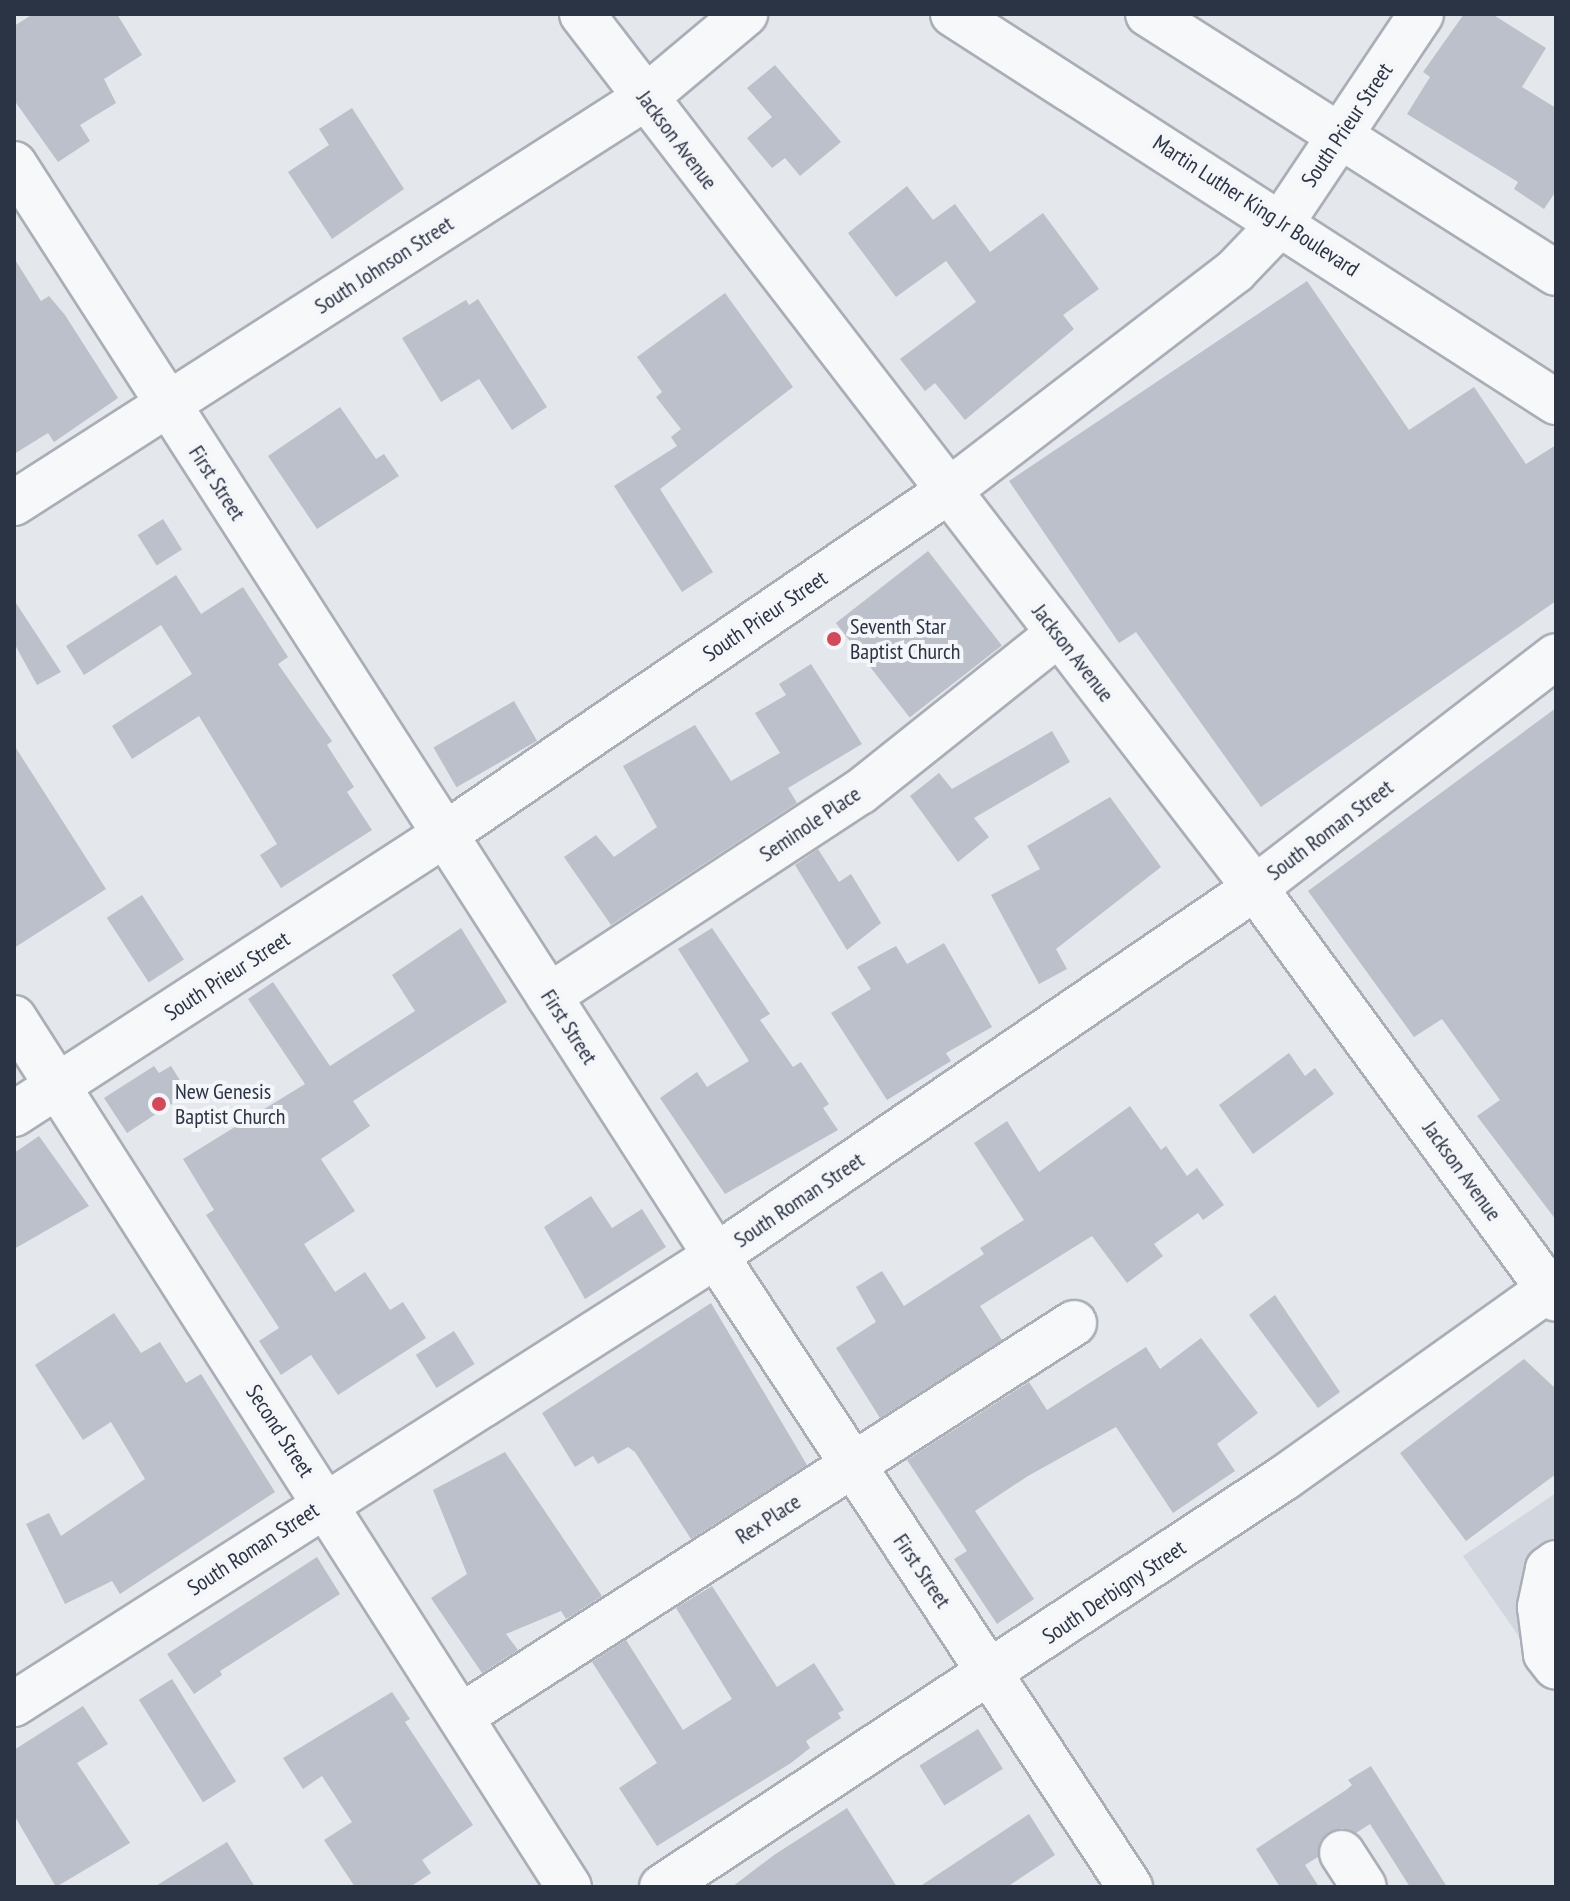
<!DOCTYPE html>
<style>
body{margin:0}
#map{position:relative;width:1570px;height:1901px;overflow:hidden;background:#e4e7ec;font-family:"PT Sans Narrow",sans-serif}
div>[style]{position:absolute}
.built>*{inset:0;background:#d2d6de}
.building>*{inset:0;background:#bbc0ca;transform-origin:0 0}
.roads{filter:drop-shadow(2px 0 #a9aeb7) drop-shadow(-2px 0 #a9aeb7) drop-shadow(0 2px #a9aeb7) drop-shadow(0 -2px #a9aeb7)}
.minor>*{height:44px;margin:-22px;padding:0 22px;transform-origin:22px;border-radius:22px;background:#f7f8fa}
.dots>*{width:22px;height:22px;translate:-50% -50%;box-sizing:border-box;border:4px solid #f4f6f9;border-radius:50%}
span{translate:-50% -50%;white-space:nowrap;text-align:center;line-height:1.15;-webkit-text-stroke:8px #f4f6f9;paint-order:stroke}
.street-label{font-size:22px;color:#2b3445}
.poi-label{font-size:22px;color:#2b3445}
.left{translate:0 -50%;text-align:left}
.frame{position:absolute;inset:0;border:16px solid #2b3445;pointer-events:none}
</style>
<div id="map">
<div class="built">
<i style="clip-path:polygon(1556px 1493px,1556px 1690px,1463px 1556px)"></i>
</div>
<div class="building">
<i style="clip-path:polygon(33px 14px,117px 14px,142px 55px,104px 79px,116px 103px,80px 125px,90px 141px,58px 162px,14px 100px,14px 26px)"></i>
<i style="clip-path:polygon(1464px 14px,1492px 14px,1546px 48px,1522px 87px,1556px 108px,1556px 191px,1544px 209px,1514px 189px,1518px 182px,1407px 114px,1430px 77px,1423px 72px)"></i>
<i style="clip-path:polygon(775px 65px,841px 142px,800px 176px,785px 158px,772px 168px,747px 138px,772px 117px,747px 88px)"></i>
<i style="clip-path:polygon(352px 108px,404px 189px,332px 239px,288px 172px,329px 145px,319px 129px)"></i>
<i style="clip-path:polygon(907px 186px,933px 220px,955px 204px,990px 252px,1043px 213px,1099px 289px,1063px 315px,1074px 329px,965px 420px,935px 383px,925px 391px,900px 359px,976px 302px,946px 261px,896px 297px,848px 233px)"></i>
<i style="clip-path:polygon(14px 258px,41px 301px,49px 296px,65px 315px,118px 398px,54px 442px,48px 433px,14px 454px)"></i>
<i style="clip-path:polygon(1307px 281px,1409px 430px,1474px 387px,1526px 464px,1556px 445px,1556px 601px,1261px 807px,1136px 632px,1119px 643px,1009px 481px)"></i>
<i style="clip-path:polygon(725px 293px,793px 387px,660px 489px,713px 572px,682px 592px,614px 486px,677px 446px,671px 437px,681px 429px,656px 397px,662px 392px,637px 357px)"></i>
<i style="clip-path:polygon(478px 299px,547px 407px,512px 430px,479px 379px,441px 402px,402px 338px,466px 300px,469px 305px)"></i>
<i style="clip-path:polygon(340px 407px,376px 459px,384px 454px,399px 476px,317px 529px,268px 456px)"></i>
<i style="left:163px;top:519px;width:36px;height:30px;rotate:58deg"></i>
<i style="left:928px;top:551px;width:120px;height:117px;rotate:52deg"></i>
<i style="clip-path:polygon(176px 575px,201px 614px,243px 587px,288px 657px,278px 664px,332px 741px,327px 745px,354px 787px,347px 792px,372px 830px,281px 888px,260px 855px,277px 844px,199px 716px,132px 759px,112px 726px,192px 674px,161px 625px,84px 675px,66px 646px)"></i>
<i style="clip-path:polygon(14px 600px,61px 672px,37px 685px,14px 643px)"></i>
<i style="clip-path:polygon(811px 664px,862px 744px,788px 788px,797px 803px,611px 925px,564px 857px,596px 835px,614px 857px,657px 827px,623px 766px,695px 725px,731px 781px,780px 753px,755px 713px,786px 695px,779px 684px)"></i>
<i style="left:514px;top:701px;width:46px;height:93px;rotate:60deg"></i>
<i style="clip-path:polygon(1556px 708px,1556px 1220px,1477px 1116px,1500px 1100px,1442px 1019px,1414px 1037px,1308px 891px)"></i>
<i style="clip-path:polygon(1052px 731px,1070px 762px,974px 818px,989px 837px,958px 862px,910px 796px,939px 773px,952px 789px)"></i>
<i style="clip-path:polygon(14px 745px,106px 889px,14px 948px)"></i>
<i style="clip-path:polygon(1110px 797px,1161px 867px,1056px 949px,1067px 969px,1039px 984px,991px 895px,1040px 869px,1027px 846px)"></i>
<i style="clip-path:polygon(818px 849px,839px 882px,851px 874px,881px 923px,847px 950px,795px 865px)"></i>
<i style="left:142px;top:895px;width:77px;height:42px;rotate:57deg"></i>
<i style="clip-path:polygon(461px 928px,507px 1002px,353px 1101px,370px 1126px,321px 1159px,355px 1211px,304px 1244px,335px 1292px,365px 1272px,390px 1310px,403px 1302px,426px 1338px,338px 1395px,311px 1355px,281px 1375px,259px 1341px,279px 1328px,206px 1215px,214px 1210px,183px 1159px,305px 1084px,248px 999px,273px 982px,330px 1066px,415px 1011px,392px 975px)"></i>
<i style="clip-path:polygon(712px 928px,770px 1014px,760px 1020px,793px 1067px,801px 1062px,829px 1104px,823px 1108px,838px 1130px,725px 1194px,660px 1098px,697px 1072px,707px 1087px,749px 1061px,678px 949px)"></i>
<i style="clip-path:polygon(944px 943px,992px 1027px,946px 1053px,951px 1061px,887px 1100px,831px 1013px,871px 989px,857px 967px,896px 946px,907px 964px)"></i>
<i style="clip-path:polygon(1289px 1053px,1305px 1076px,1315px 1068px,1334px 1094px,1253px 1154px,1219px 1105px)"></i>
<i style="clip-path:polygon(154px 1066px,159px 1073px,171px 1066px,188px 1093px,127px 1133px,104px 1098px)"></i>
<i style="clip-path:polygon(1130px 1106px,1161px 1150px,1166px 1146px,1187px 1176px,1197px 1168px,1224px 1205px,1203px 1220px,1198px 1213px,1154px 1244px,1163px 1256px,1127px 1283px,1092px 1236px,980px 1306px,1002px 1340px,880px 1418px,836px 1348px,876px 1322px,856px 1287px,882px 1271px,904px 1306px,984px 1254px,980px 1248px,1024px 1220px,974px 1143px,1007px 1121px,1039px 1172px)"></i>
<i style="clip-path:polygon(39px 1136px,89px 1206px,14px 1249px,14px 1153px)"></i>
<i style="clip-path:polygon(591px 1196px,612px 1228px,642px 1209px,666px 1247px,585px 1299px,544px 1227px)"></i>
<i style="clip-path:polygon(1275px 1295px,1340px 1392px,1318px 1408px,1249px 1315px)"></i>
<i style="clip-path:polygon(711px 1303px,807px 1465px,691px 1539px,635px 1452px,628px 1447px,598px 1464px,593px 1456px,575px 1467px,542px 1413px)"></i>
<i style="clip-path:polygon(114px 1313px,141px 1353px,160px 1342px,186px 1383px,201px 1374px,275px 1492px,120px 1594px,112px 1581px,65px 1604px,26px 1524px,49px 1513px,61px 1536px,145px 1479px,111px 1422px,83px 1440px,35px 1365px)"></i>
<i style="left:454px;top:1331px;width:39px;height:45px;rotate:58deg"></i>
<i style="clip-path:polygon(1201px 1338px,1258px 1413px,1217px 1444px,1235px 1471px,1173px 1513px,1116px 1427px,1028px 1476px,975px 1511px,1034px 1599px,997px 1624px,954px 1559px,967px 1551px,907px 1460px,1029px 1382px,1047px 1410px,1146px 1347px,1160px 1369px)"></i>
<i style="clip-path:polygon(1524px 1359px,1556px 1389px,1556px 1474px,1466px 1541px,1400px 1453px)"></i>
<i style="clip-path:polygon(505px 1452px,602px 1596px,566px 1619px,561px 1611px,506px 1634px,518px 1650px,482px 1673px,431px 1598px,467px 1574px,433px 1490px)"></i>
<i style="clip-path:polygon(317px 1557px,340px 1594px,220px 1671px,222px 1675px,194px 1694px,167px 1654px)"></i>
<i style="clip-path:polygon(712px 1586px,777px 1687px,814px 1663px,844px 1710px,838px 1713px,841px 1718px,806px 1741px,810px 1748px,791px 1763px,657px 1846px,619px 1788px,657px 1763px,592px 1662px,626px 1640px,683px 1730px,732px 1699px,676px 1608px)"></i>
<i style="left:172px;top:1679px;width:121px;height:39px;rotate:58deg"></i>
<i style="clip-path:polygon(392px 1692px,410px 1719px,405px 1722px,473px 1825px,422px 1860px,431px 1873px,410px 1887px,355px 1887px,324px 1840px,352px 1822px,322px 1776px,303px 1789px,283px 1758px)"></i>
<i style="clip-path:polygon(83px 1706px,108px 1744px,77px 1763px,130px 1843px,56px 1887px,14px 1815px,14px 1750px)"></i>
<i style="left:978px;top:1729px;width:47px;height:69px;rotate:58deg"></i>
<i style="clip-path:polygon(1371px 1766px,1447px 1887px,1410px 1887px,1370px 1824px,1356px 1833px,1342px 1828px,1329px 1832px,1320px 1841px,1318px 1857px,1305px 1865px,1319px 1887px,1280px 1887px,1256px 1849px,1346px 1790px,1352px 1785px,1348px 1780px)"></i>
<i style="clip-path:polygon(847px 1808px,897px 1887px,732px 1887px,774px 1855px)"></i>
<i style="clip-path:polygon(1029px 1814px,1055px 1855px,1007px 1887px,919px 1887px)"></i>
<i style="clip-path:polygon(227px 1842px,255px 1887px,154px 1887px)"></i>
</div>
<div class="roads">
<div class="minor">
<i style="left:582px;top:14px;width:1103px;rotate:52.4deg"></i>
<i style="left:1255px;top:888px;width:509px;rotate:53.78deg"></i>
<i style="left:953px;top:14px;width:717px;rotate:32.76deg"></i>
<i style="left:1148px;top:14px;width:483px;rotate:32.4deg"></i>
<i style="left:14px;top:164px;width:1298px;rotate:57.26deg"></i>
<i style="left:716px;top:1256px;width:755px;rotate:56.73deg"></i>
<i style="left:14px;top:503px;width:750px;rotate:-32.69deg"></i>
<i style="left:645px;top:98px;width:131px;rotate:-40deg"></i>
<i style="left:549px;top:996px;width:372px;rotate:-33.3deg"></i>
<i style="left:860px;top:792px;width:253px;rotate:-38.6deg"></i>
<i style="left:14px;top:1018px;width:1031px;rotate:57.44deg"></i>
<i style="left:14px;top:1114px;width:513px;rotate:-32.98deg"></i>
<i style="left:444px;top:835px;width:609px;rotate:-34.29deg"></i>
<i style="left:947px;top:492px;width:363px;rotate:-37.5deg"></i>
<i style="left:1235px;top:271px;width:68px;rotate:-46.2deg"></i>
<i style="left:1282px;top:222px;width:250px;rotate:-56.2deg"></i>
<i style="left:1556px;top:1563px;width:10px;rotate:143deg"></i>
<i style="left:1548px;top:1569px;width:39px;rotate:102deg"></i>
<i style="left:1540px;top:1607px;width:47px;rotate:82.7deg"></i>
<i style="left:1546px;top:1654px;width:16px;rotate:52deg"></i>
<i style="left:14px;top:1704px;width:833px;rotate:-32.55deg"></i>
<i style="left:716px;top:1256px;width:653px;rotate:-34.32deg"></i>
<i style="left:1255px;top:888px;width:380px;rotate:-37.6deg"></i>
<i style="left:463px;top:1715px;width:726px;rotate:-32.68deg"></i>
<i style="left:1342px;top:1853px;width:40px;rotate:57.1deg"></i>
<i style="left:662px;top:1887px;width:744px;rotate:-33.33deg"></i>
<i style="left:1284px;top:1478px;width:334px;rotate:-35.5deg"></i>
</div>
</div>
<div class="dots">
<i style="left:834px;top:639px;background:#d1495b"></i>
<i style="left:159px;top:1104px;background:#d1495b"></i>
</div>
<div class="street-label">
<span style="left:1347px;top:125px;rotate:-56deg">South Prieur Street</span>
<span style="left:677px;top:140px;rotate:53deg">Jackson Avenue</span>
<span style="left:1256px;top:206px;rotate:33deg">Martin Luther King Jr Boulevard</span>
<span style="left:384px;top:265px;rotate:-33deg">South Johnson Street</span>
<span style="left:217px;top:483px;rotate:57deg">First Street</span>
<span style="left:765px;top:616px;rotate:-34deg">South Prieur Street</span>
<span style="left:1073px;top:653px;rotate:52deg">Jackson Avenue</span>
<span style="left:810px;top:824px;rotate:-34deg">Seminole Place</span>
<span style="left:1330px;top:830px;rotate:-37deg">South Roman Street</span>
<span style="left:227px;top:976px;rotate:-33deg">South Prieur Street</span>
<span style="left:569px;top:1027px;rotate:57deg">First Street</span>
<span style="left:1462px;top:1171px;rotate:54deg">Jackson Avenue</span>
<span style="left:799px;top:1200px;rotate:-34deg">South Roman Street</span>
<span style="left:280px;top:1431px;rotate:57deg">Second Street</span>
<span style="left:768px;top:1519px;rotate:-33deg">Rex Place</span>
<span style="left:253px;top:1549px;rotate:-33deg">South Roman Street</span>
<span style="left:922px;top:1571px;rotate:56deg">First Street</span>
<span style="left:1114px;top:1592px;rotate:-34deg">South Derbigny Street</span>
</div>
<div class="poi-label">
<span class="left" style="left:850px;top:639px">Seventh Star<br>Baptist Church</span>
<span class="left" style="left:175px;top:1104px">New Genesis<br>Baptist Church</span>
</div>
<div class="frame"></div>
</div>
